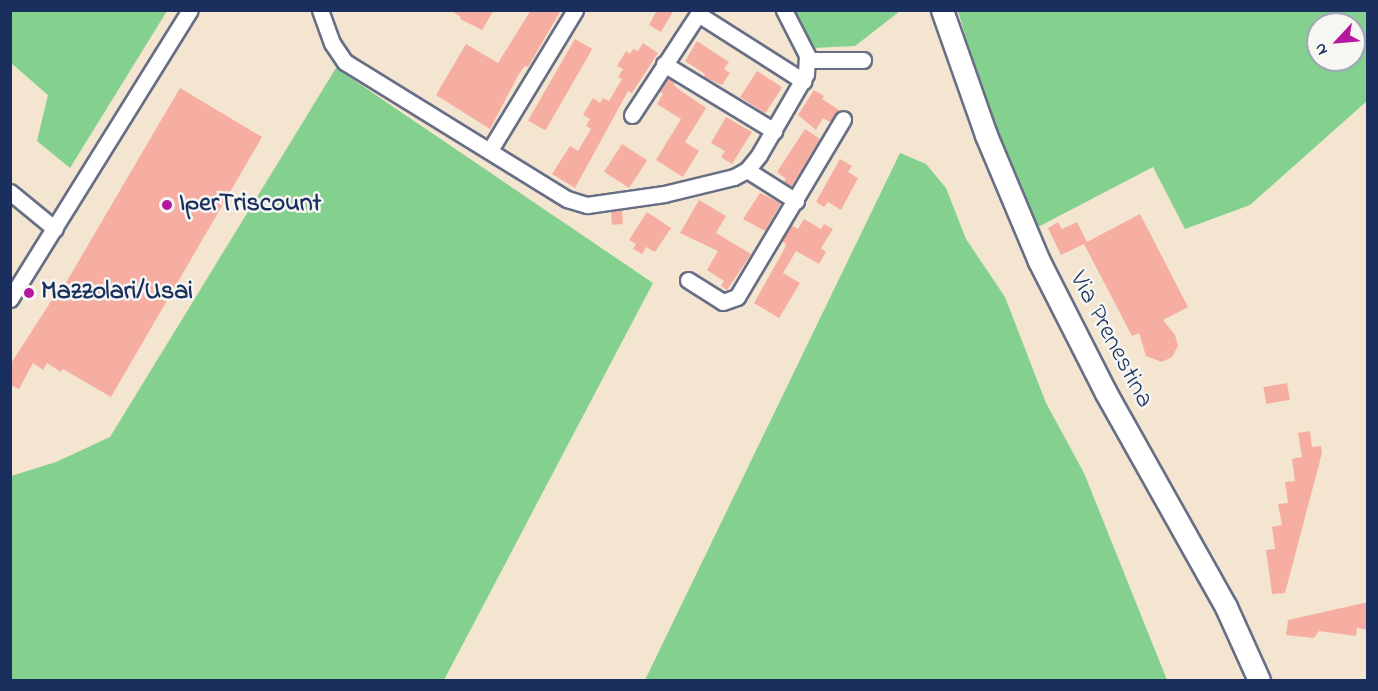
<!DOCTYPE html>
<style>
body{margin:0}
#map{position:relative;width:1378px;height:691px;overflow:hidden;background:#f4e5d0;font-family:"Indie Flower",sans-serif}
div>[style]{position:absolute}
.green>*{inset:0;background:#84d18f}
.building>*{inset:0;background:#f6ada2;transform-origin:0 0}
.roads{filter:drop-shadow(2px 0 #676f86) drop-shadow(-2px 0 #676f86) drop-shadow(0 2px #676f86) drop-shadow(0 -2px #676f86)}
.street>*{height:15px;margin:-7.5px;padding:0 7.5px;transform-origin:7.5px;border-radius:7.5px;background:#fff}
.secondary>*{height:21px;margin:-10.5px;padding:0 10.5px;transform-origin:10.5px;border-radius:10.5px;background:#fff}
.dots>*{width:16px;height:16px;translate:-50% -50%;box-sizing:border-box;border:3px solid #f6f6f2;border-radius:50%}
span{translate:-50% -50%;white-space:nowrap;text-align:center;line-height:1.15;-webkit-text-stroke:5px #f6f6f2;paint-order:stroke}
.poi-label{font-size:26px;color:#1b2f5e;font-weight:700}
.left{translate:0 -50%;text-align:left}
.street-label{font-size:26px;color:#1b2f5e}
.frame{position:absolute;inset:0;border:12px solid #1b2f5e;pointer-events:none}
.north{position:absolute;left:1306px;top:12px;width:60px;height:60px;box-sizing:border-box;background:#f6f6f2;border:2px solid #9ea6b7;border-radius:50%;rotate:244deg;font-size:16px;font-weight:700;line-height:24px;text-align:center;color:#1b2f5e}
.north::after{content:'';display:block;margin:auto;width:21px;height:27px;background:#b5179e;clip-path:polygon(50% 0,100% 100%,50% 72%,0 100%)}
</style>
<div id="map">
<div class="green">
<i style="clip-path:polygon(11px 10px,167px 11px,70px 168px,37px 141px,48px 95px,11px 63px)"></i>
<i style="clip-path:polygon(794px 11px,900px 11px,855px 46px,813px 48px)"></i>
<i style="clip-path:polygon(evenodd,958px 11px,1367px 11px,1367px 101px,1250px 205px,1185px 229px,1153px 167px,1038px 227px,982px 92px,958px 11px,1318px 24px,1354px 24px,1354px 60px,1318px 60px,1318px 24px)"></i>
<i style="clip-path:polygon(336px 68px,653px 283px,444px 680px,11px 680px,11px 476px,56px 462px,110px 437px)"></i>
<i style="clip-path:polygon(900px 153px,926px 164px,946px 188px,966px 239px,1005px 297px,1046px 403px,1084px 473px,1167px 680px,645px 680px)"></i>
</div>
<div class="building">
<i style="clip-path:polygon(450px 10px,494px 10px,482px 30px,460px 19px,461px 17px)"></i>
<i style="clip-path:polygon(531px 10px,561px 10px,528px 67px,525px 66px,519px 74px,490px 129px,436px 95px,466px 44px,498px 63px)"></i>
<i style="clip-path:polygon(657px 10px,674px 10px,661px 32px,649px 25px)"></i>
<i style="left:575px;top:39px;width:20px;height:94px;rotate:30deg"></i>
<i style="clip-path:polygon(697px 41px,729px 62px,724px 69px,730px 73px,722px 85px,704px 77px,705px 74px,685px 61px)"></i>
<i style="clip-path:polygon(643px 43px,658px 53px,632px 93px,628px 91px,575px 188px,552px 174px,570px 146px,578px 151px,591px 129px,586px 126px,590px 119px,583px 115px,593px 98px,600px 103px,603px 98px,609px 101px,622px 79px,618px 77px,623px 69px,617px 66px,626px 51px,630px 54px,633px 49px,638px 51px)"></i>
<i style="left:757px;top:71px;width:30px;height:31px;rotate:33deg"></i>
<i style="clip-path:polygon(668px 78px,675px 82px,674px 85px,681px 91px,706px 108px,685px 142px,699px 151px,683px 177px,656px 160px,681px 119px,657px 104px,663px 94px,659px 91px)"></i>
<i style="clip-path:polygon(180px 88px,262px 137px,111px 397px,63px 369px,61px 372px,47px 363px,43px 370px,33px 363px,19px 389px,10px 385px,10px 365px,62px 284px,64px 286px)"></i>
<i style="clip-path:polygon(814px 90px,824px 96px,822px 99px,839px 110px,830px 122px,823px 118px,816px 130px,798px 115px)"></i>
<i style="clip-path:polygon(726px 117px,752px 132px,732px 164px,721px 157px,725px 151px,711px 143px)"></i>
<i style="clip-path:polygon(805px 129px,820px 139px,791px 187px,784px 182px,786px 179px,777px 172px)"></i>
<i style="left:622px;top:144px;width:30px;height:33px;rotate:33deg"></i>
<i style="clip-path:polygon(840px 159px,852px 166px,848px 172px,858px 178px,841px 210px,828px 202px,824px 207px,816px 202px)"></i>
<i style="clip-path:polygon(760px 193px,781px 203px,765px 231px,743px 219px)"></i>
<i style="clip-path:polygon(699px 200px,726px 216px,716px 233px,751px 254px,727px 290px,721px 286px,724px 281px,707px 270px,718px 251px,680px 233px)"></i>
<i style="left:622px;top:211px;width:13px;height:11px;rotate:86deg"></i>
<i style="clip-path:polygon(647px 212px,671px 228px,655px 252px,646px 247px,642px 254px,633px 249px,636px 244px,629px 240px)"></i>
<i style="clip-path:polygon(1140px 214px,1188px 307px,1163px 320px,1175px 335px,1178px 346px,1172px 357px,1162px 362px,1146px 356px,1139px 333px,1132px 336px,1084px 244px,1061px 255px,1048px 228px,1058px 222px,1062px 229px,1077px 222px,1087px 242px)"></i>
<i style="clip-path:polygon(804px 219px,821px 229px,824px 224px,833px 229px,821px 248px,826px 252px,819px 264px,796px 251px,783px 273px,800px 283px,779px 318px,754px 303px,785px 248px,786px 244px,782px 241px,791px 225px,798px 229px)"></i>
<i style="left:1287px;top:383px;width:17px;height:24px;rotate:80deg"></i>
<i style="clip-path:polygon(1310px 431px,1312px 447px,1321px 446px,1322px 453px,1285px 593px,1272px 594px,1266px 550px,1275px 549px,1272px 527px,1282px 525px,1278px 504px,1288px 503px,1285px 482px,1295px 481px,1292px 459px,1302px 457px,1298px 433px)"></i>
<i style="clip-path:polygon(1368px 602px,1368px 630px,1357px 628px,1356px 636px,1319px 631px,1314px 638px,1286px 635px,1288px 620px)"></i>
</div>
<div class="roads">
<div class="street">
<i style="left:320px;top:10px;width:35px;rotate:70deg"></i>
<i style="left:332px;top:43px;width:23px;rotate:56deg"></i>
<i style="left:345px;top:62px;width:261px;rotate:31.7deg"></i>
<i style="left:567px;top:199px;width:21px;rotate:17deg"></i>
<i style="left:587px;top:205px;width:78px;rotate:-8.1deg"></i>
<i style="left:664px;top:194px;width:72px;rotate:-13.7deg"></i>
<i style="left:734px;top:177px;width:15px;rotate:-28deg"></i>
<i style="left:747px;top:170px;width:19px;rotate:-51deg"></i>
<i style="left:759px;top:155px;width:94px;rotate:-59.9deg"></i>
<i style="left:806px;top:74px;width:19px;rotate:-87deg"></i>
<i style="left:807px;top:55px;width:51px;rotate:-117.1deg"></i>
<i style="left:808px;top:60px;width:55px"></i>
<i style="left:664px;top:64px;width:129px;rotate:31.3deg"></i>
<i style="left:632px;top:115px;width:121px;rotate:-56.8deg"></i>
<i style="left:698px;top:14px;width:125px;rotate:32.5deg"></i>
<i style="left:490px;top:150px;width:164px;rotate:-58.7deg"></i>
<i style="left:747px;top:170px;width:58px;rotate:32.3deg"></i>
<i style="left:10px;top:192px;width:58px;rotate:39.4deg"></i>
<i style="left:688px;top:280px;width:41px;rotate:32.2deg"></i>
<i style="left:723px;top:302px;width:15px;rotate:-20deg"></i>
<i style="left:737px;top:297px;width:207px;rotate:-59.2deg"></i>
<i style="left:10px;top:299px;width:340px;rotate:-58.1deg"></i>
</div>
<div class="secondary">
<i style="left:942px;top:10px;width:133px;rotate:70.6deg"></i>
<i style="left:986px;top:135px;width:137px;rotate:67.2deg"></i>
<i style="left:1039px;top:261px;width:148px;rotate:63.1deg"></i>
<i style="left:1106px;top:393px;width:245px;rotate:60.7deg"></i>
<i style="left:1226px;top:607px;width:80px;rotate:65.7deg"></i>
</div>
</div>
<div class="dots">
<i style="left:167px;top:205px;background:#b5179e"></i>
<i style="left:29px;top:293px;background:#b5179e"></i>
</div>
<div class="poi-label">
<span class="left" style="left:179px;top:205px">IperTriscount</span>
<span class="left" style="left:41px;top:293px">Mazzolari/Usai</span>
</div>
<div class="street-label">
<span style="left:1110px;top:340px;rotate:62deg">Via Prenestina</span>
</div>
<div class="frame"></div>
<div class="north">N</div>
</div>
